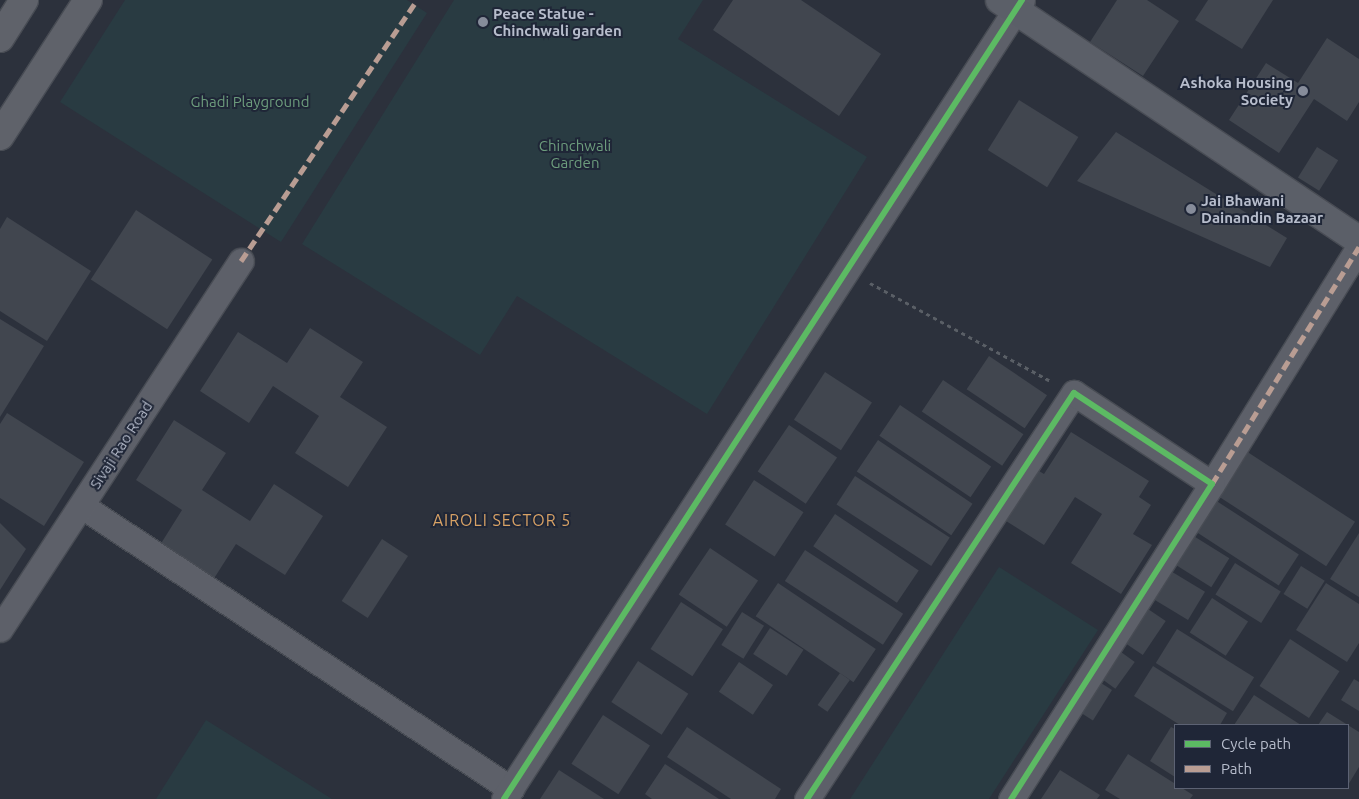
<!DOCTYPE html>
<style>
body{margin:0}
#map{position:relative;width:1359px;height:799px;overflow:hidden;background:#2c313c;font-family:Ubuntu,sans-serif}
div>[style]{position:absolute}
.green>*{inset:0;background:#293b42}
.building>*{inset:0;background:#41464f;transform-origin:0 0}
.path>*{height:3px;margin-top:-1.5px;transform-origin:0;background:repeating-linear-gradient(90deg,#5a5f66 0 4px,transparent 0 8px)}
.roads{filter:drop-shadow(1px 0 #484c54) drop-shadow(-1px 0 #484c54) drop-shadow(0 1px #484c54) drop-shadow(0 -1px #484c54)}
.street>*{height:25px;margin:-12.5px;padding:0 12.5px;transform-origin:12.5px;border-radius:12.5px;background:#5d6069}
.secondary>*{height:28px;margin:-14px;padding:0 14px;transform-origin:14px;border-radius:14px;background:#5b5f68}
.primary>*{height:28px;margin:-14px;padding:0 14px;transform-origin:14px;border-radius:14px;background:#5f626a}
.quiet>*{height:5px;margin-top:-2.5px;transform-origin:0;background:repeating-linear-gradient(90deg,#b99d93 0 10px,transparent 0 15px)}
.cycleway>*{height:6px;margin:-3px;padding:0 3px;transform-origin:3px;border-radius:3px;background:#5cba63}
.dots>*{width:14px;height:14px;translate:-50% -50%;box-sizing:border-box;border:2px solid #1f2637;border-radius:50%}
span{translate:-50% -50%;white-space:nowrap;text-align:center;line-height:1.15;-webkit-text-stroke:4px #1f2637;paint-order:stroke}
.poi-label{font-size:15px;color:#b7bdcc;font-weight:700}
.left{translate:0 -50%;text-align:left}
.right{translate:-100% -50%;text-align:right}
.park-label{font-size:15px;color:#6d9d7d}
.street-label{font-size:15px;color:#b7bdcc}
.neighbourhood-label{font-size:16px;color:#d8a265;letter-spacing:1px}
.legend{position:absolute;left:1174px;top:724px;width:175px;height:65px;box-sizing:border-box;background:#1f2637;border:1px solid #5c6273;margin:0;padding:6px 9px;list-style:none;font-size:15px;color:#b7bdcc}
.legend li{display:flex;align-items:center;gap:10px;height:25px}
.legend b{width:25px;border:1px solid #5c6273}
</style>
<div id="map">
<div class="green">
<i style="clip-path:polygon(125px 0,407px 0,427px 13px,281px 242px,60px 102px)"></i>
<i style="clip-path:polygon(454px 0,703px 0,678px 39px,867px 157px,707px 414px,517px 296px,480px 355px,302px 244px)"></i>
<i style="clip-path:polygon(999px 567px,1098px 630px,989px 799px,850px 799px)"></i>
<i style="clip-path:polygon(206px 720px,332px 799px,156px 799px)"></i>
</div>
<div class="building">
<i style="clip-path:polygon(733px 0,801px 0,881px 54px,839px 116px,713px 30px)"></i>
<i style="clip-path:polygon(1117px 0,1147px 0,1179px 21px,1143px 76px,1090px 42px)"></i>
<i style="clip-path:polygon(1208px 0,1273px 0,1242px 49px,1195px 20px)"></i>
<i style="clip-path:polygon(1327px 38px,1359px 59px,1359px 102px,1347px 121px,1314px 99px,1279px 153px,1229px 120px,1266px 63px,1298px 83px)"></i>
<i style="left:1019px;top:100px;width:70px;height:59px;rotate:32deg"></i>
<i style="clip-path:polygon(1116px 132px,1287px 238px,1270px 267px,1077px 181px)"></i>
<i style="left:1317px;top:147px;width:25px;height:36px;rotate:32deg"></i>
<i style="left:136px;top:210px;width:91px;height:83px;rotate:33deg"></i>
<i style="clip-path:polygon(7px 217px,91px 271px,47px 341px,0 311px,0 229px)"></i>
<i style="clip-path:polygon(0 319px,44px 346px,0 417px)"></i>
<i style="clip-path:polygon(310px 328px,363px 362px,340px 397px,387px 427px,348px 487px,295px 453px,319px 416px,273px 386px,249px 423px,200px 391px,238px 332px,287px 363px)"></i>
<i style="left:989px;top:356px;width:70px;height:40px;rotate:34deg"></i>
<i style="left:825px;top:372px;width:56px;height:57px;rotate:33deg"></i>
<i style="left:943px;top:380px;width:97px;height:38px;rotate:34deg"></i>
<i style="left:900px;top:405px;width:110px;height:37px;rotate:34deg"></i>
<i style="clip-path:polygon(7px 413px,84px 462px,44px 526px,0 498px,0 424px)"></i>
<i style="clip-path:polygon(174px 420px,226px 453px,202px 490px,250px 521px,274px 484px,323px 516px,285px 575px,236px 544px,213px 580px,160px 545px,182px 510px,136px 480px)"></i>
<i style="left:789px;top:425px;width:58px;height:56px;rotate:34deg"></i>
<i style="clip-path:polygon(1071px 432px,1149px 481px,1139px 497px,1151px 505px,1133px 534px,1152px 545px,1121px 594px,1071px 563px,1102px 514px,1075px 497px,1044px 545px,998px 516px,1029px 465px,1044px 474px)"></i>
<i style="left:878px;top:440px;width:114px;height:38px;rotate:34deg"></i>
<i style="left:1246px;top:451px;width:130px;height:53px;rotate:33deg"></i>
<i style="left:855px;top:476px;width:113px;height:34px;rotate:33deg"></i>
<i style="left:754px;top:480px;width:59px;height:53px;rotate:33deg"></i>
<i style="left:1215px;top:500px;width:100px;height:37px;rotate:33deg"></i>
<i style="left:835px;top:514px;width:101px;height:39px;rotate:34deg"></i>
<i style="clip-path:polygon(0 523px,26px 549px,0 590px)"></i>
<i style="clip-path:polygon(1359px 533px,1359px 597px,1330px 579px)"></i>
<i style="left:1192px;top:535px;width:44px;height:34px;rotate:32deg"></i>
<i style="left:382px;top:539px;width:31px;height:74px;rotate:33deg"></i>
<i style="left:710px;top:548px;width:58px;height:56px;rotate:34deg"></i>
<i style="left:805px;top:550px;width:117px;height:37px;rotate:33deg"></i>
<i style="left:1235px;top:563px;width:54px;height:37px;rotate:32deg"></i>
<i style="left:1301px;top:566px;width:28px;height:33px;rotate:32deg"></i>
<i style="left:1169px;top:570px;width:42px;height:33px;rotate:31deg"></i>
<i style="left:778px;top:583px;width:118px;height:40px;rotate:34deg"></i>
<i style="clip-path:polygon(1326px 583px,1359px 604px,1359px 643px,1347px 662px,1296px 630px)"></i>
<i style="left:1212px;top:598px;width:43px;height:41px;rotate:33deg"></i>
<i style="left:681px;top:602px;width:50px;height:56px;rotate:33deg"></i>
<i style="left:1145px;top:607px;width:25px;height:41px;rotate:34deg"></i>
<i style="left:742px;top:612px;width:26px;height:39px;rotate:32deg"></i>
<i style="left:770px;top:628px;width:40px;height:31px;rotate:33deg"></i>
<i style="left:1177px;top:629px;width:91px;height:40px;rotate:32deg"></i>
<i style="left:1290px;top:639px;width:59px;height:56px;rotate:33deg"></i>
<i style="left:1121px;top:652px;width:17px;height:33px;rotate:36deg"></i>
<i style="left:638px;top:661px;width:60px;height:49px;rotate:33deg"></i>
<i style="left:739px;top:662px;width:41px;height:36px;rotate:34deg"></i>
<i style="clip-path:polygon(1153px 666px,1227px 713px,1220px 725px,1180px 725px,1134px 696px)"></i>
<i style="left:840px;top:673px;width:12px;height:39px;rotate:35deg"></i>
<i style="clip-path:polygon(1354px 679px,1359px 682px,1359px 711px,1341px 700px)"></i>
<i style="left:1101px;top:683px;width:13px;height:36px;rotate:32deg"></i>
<i style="clip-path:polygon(1254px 695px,1301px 725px,1234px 725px)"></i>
<i style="clip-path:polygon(1327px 712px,1359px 732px,1359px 767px,1348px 785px,1348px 725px,1318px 725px)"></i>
<i style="left:603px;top:715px;width:56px;height:58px;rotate:33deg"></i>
<i style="clip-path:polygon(687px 727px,781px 789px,775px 799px,731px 799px,667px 757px)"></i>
<i style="clip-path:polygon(1171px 727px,1175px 729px,1175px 777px,1150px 761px)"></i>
<i style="clip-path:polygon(1128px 754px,1193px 795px,1190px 799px,1120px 799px,1105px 790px)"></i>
<i style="clip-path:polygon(665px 764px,719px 799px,652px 799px,645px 794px)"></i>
<i style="clip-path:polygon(559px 770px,604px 799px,540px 799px)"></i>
<i style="clip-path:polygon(1060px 770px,1100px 795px,1097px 799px,1041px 799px)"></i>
</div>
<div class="path">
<i style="left:870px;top:283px;width:204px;rotate:28.5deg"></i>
</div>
<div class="roads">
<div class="street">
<i style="left:1212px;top:484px;width:279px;rotate:-58.2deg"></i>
<i style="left:82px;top:506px;width:514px;rotate:33.41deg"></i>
<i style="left:0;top:629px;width:440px;rotate:-56.8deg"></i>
<i style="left:504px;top:799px;width:952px;rotate:-57.04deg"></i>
<i style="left:807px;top:799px;width:486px;rotate:-56.7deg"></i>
<i style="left:1074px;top:393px;width:165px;rotate:33.4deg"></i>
<i style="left:1212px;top:484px;width:374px;rotate:122.5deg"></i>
</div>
<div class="secondary">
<i style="left:1000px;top:0;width:432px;rotate:33.8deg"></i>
</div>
<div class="primary">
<i style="left:0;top:38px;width:45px;rotate:-57.7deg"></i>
<i style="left:0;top:136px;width:162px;rotate:-57.1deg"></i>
</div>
</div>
<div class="quiet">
<i style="left:241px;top:261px;width:315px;rotate:-56deg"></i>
<i style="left:1212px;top:484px;width:279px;rotate:-58.2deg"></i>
</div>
<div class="cycleway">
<i style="left:504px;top:799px;width:952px;rotate:-57.04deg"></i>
<i style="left:807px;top:799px;width:486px;rotate:-56.7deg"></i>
<i style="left:1074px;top:393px;width:165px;rotate:33.4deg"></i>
<i style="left:1212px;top:484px;width:374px;rotate:122.5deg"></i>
</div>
<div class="dots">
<i style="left:483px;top:22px;background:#868c9a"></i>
<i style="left:1303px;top:91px;background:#868c9a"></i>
<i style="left:1191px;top:209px;background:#868c9a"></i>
</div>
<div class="poi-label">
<span class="left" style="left:493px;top:22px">Peace Statue -<br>Chinchwali garden</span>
<span class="right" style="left:1293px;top:91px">Ashoka Housing<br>Society</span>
<span class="left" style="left:1201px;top:209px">Jai Bhawani<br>Dainandin Bazaar</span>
</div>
<div class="park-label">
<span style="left:250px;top:102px">Ghadi Playground</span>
<span style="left:575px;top:154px">Chinchwali<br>Garden</span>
</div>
<div class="street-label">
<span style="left:121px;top:445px;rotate:-57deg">Sivaji Rao Road</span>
</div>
<div class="neighbourhood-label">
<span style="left:502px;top:520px">AIROLI SECTOR 5</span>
</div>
<ul class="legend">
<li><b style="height:6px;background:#5cba63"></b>Cycle path</li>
<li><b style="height:6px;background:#b99d93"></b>Path</li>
</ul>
</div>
